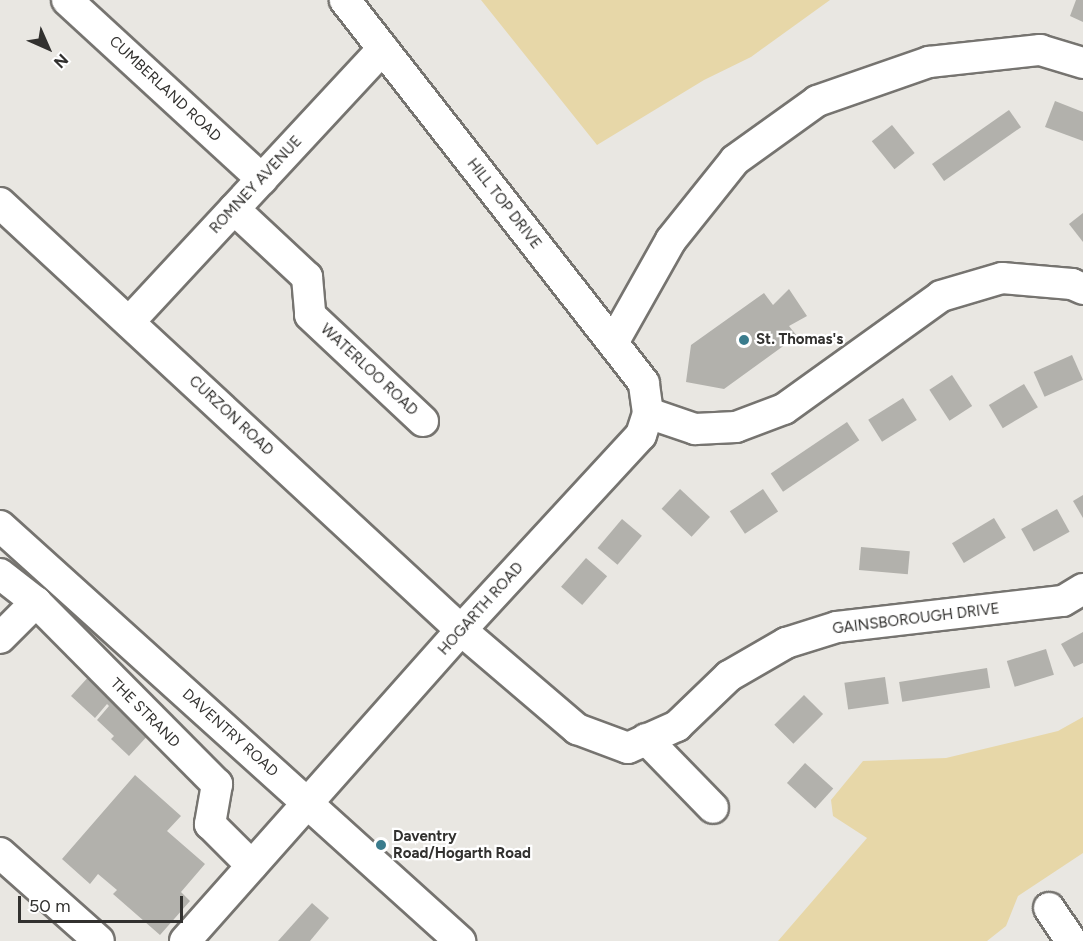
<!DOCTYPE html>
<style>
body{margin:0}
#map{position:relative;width:1083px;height:941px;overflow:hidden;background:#e9e7e2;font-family:Figtree,sans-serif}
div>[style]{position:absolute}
.green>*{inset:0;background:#e7d7a8}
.building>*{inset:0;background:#b2b1ac;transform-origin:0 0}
.roads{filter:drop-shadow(2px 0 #767470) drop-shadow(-2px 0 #767470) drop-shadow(0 2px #767470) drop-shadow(0 -2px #767470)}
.minor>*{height:30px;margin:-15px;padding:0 15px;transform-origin:15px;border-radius:15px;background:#fff}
.dots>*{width:16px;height:16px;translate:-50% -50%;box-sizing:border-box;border:3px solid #fff;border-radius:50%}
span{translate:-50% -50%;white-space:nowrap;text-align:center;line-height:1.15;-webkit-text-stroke:4.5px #fff;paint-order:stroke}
.street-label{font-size:15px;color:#32312f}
.poi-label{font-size:15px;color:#32312f;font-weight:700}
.left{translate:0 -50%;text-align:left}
.north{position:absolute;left:18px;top:18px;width:60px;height:60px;-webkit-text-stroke:4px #fff;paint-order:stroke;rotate:135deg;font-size:16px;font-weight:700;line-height:24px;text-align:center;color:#32312f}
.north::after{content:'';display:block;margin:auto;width:21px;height:27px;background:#32312f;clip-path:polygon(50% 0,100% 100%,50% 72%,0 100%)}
.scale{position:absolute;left:18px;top:896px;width:165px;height:27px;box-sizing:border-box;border:3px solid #32312f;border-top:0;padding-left:8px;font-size:18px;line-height:21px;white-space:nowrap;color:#32312f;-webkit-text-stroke:4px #fff;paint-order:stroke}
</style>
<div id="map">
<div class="green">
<i style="clip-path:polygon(481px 0,830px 0,751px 57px,704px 80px,597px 145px)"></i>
<i style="clip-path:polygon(1083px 717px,1083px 853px,1018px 896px,1006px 926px,987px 941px,778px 941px,867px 838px,833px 816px,831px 800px,863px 761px,946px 758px,1058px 731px)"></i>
</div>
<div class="building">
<i style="clip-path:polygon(1076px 0,1083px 0,1083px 22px,1070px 16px)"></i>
<i style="clip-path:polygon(1055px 101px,1083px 112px,1083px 141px,1045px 127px)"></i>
<i style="left:1009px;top:110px;width:21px;height:94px;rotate:55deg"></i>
<i style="left:892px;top:125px;width:36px;height:26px;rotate:51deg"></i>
<i style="clip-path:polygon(1083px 213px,1083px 242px,1069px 224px)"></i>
<i style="clip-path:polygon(789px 289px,807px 316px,789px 326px,797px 336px,724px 389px,686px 382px,691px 345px,764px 293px,773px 305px)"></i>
<i style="left:1072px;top:355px;width:27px;height:42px;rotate:66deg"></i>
<i style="left:952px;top:375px;width:37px;height:27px;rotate:57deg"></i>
<i style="left:1024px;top:384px;width:27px;height:41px;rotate:59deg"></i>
<i style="left:903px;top:398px;width:26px;height:41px;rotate:58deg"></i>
<i style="left:847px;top:422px;width:22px;height:92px;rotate:56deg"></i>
<i style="left:680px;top:489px;width:41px;height:27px;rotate:43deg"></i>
<i style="left:763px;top:489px;width:27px;height:40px;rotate:56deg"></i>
<i style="clip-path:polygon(1083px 495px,1083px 518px,1073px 501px)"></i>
<i style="left:1057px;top:509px;width:26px;height:41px;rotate:61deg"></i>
<i style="left:994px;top:518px;width:23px;height:49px;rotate:59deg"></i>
<i style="left:622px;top:519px;width:26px;height:38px;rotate:40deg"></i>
<i style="left:861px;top:547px;width:49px;height:23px;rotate:5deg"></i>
<i style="left:586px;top:558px;width:28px;height:38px;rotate:41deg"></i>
<i style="clip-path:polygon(1083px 632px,1083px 663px,1074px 667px,1061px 644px)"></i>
<i style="left:1046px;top:649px;width:27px;height:41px;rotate:73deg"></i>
<i style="left:987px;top:668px;width:20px;height:89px;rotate:81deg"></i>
<i style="clip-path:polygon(91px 674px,151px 732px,129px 756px,111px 739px,114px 736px,97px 720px,109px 706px,107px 704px,95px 718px,71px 696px)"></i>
<i style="left:885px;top:677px;width:27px;height:41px;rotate:82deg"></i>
<i style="left:804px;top:695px;width:27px;height:42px;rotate:45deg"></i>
<i style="left:805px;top:763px;width:38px;height:27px;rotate:42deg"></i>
<i style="clip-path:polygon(135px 775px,181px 816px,167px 831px,205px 864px,181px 892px,190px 901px,160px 935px,113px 894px,117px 890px,98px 874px,90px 884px,62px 859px)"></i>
<i style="clip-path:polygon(312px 903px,329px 918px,310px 941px,278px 941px)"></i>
</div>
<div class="roads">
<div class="minor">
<i style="left:67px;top:0;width:265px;rotate:42.6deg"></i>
<i style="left:0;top:203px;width:628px;rotate:42.81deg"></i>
<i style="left:461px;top:630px;width:153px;rotate:40.5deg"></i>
<i style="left:577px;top:729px;width:54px;rotate:20.4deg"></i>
<i style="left:628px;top:748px;width:54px;rotate:-24.2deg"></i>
<i style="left:677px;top:726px;width:72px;rotate:-43.9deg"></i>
<i style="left:729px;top:676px;width:66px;rotate:-30.1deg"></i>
<i style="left:786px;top:643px;width:53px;rotate:-17.4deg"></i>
<i style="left:837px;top:627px;width:227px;rotate:-6.6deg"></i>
<i style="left:1063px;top:601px;width:23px;rotate:-31deg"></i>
<i style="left:234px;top:209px;width:100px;rotate:43deg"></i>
<i style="left:307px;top:277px;width:38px;rotate:85deg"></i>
<i style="left:310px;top:315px;width:155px;rotate:43.2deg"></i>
<i style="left:129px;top:322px;width:373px;rotate:-47.1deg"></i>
<i style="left:613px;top:343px;width:118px;rotate:-60.6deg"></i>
<i style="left:671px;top:240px;width:102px;rotate:-51.3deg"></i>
<i style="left:735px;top:160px;width:101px;rotate:-35.7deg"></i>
<i style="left:817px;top:101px;width:119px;rotate:-19.2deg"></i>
<i style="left:929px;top:62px;width:112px;rotate:-6.2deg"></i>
<i style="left:1040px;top:50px;width:45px;rotate:16.8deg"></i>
<i style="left:648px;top:413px;width:50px;rotate:18.8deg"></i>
<i style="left:695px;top:429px;width:41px;rotate:-2.8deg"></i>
<i style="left:736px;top:427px;width:51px;rotate:-20.6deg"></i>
<i style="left:784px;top:409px;width:193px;rotate:-35.7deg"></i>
<i style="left:941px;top:296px;width:64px;rotate:-16.4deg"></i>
<i style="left:1002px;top:278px;width:70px;rotate:4.9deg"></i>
<i style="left:1072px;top:284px;width:12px;rotate:24deg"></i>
<i style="left:0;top:526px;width:620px;rotate:42.06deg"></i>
<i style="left:0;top:574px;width:46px;rotate:37.9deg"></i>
<i style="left:36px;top:602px;width:257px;rotate:45.2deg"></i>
<i style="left:217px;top:784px;width:41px;rotate:99.9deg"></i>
<i style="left:210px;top:824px;width:59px;rotate:45deg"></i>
<i style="left:0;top:638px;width:51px;rotate:-45deg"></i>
<i style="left:646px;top:739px;width:96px;rotate:45.8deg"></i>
<i style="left:0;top:853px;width:132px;rotate:41.6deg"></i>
<i style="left:1049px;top:908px;width:40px;rotate:56deg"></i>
<i style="left:185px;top:941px;width:416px;rotate:-48.4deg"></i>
<i style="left:461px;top:630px;width:265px;rotate:-47.3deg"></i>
<i style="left:641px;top:435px;width:23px;rotate:-72deg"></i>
<i style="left:648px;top:413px;width:30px;rotate:-98deg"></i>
<i style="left:644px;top:383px;width:486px;rotate:-128deg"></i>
</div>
</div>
<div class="dots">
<i style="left:744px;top:340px;background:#3a7c8d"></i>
<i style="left:381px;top:845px;background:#3a7c8d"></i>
</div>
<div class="street-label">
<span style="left:165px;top:89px;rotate:43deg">CUMBERLAND ROAD</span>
<span style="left:256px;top:185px;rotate:-47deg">ROMNEY AVENUE</span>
<span style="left:504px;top:204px;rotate:52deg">HILL TOP DRIVE</span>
<span style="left:369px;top:370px;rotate:43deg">WATERLOO ROAD</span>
<span style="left:231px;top:416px;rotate:43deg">CURZON ROAD</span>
<span style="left:481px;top:609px;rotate:-48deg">HOGARTH ROAD</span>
<span style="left:916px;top:619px;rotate:-7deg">GAINSBOROUGH DRIVE</span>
<span style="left:145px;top:713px;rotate:45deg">THE STRAND</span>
<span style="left:230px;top:733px;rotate:42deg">DAVENTRY ROAD</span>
</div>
<div class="poi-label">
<span class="left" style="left:756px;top:340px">St. Thomas's</span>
<span class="left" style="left:393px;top:845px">Daventry<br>Road/Hogarth Road</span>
</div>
<div class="north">N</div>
<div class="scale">50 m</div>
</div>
